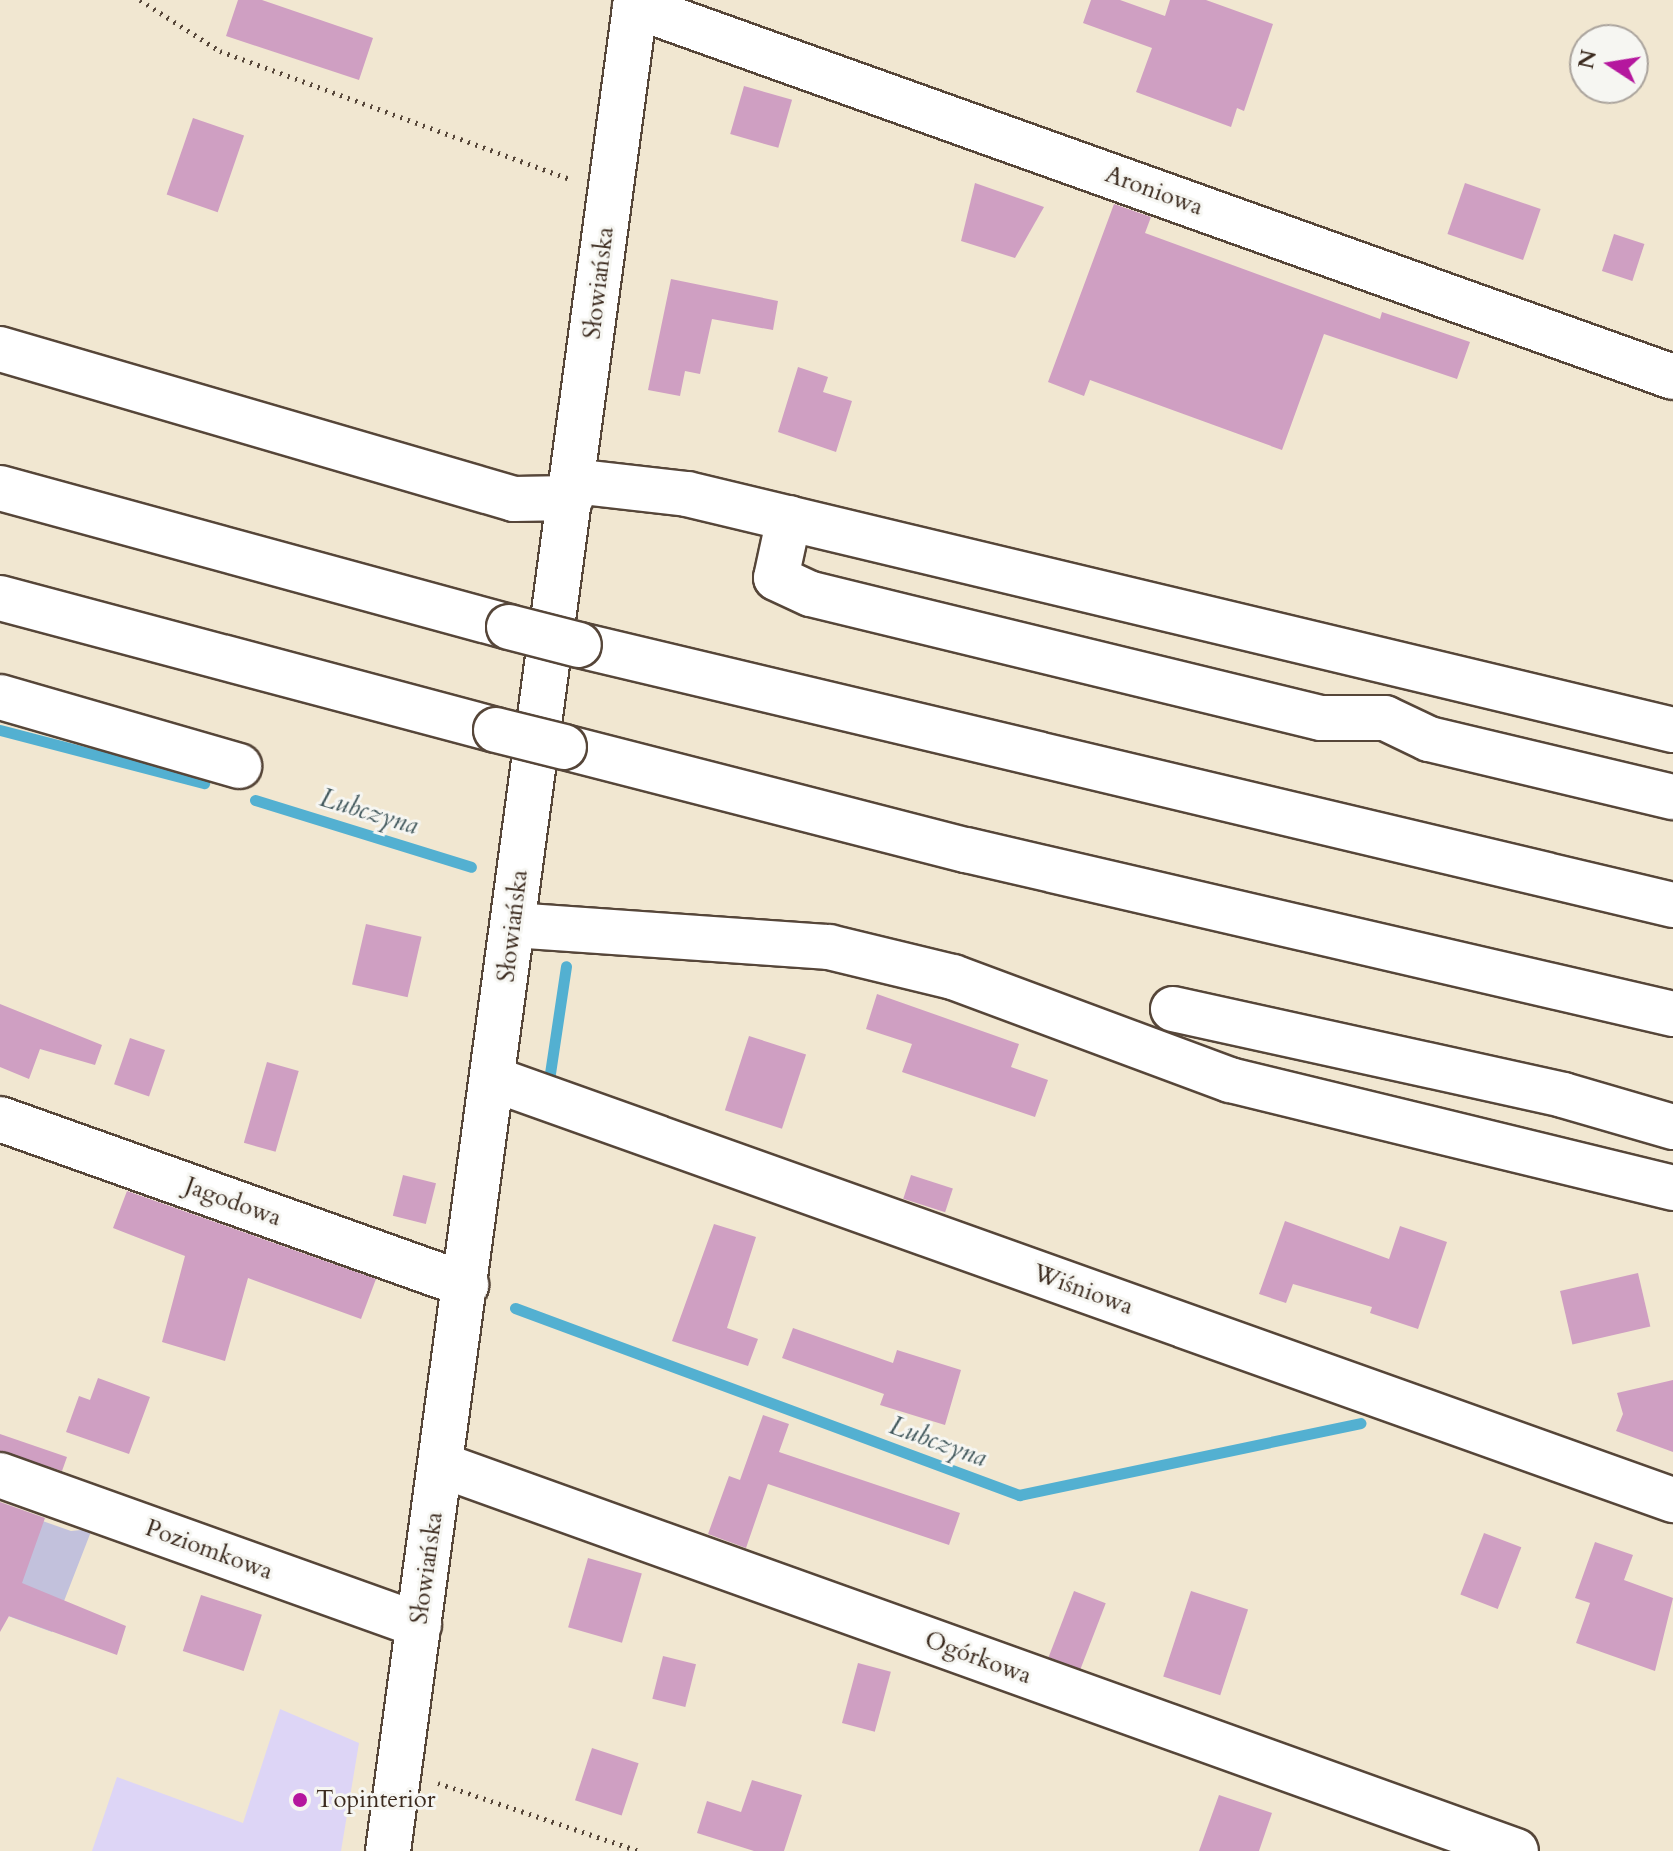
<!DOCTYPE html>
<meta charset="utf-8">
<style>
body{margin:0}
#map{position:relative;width:1673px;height:1851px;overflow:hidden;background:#f1e7d1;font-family:Cardo,serif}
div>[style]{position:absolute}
.built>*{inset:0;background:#ddd5f6}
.industrial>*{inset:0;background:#c2c1dc}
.stream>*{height:11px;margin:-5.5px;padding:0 5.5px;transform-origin:5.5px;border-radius:5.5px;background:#53b0d1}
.building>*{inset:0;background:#cf9fc2;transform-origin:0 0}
.path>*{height:5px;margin-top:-2.5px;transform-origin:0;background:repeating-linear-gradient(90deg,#564639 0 2px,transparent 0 8px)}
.roads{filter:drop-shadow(2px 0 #564639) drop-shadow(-2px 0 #564639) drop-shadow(0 2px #564639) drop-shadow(0 -2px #564639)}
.minor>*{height:44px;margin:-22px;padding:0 22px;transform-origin:22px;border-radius:22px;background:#fff}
.highway>*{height:44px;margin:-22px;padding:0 22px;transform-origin:22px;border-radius:22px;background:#fff}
.bridges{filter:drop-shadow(2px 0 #564639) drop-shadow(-2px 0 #564639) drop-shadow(0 2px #564639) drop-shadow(0 -2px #564639)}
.highway-bridge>*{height:44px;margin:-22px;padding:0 22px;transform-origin:22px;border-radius:22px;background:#fff}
.dots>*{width:22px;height:22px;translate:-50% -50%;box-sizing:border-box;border:4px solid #f6f6f2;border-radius:50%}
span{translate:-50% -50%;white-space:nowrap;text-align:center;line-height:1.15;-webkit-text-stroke:6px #f6f6f2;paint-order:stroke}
.street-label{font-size:24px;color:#3b2a1e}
.poi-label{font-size:24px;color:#3b2a1e}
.left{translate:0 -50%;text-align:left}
.water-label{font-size:26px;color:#43595d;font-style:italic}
.north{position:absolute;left:1569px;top:24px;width:80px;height:80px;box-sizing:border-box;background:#f6f6f2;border:2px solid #aba49d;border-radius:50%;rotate:282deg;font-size:22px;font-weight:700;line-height:32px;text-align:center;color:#3b2a1e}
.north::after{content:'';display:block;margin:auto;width:28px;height:36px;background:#b5179e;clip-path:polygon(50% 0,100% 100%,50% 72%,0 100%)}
</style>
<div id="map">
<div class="built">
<i style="clip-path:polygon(280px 1709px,359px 1743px,341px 1851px,92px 1851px,117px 1777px,243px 1823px)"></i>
</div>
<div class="industrial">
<i style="clip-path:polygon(0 1506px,71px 1531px,92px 1529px,52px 1632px,0 1613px)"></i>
</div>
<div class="stream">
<i style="left:0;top:730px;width:211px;rotate:14.6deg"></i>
<i style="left:255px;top:800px;width:226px;rotate:17.2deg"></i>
<i style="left:549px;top:1080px;width:115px;rotate:-81.5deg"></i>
<i style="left:515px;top:1308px;width:538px;rotate:20.36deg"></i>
<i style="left:1019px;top:1495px;width:349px;rotate:-11.9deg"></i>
</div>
<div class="building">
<i style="clip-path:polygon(238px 0,262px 0,373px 38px,359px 80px,226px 36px)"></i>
<i style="clip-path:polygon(1091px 0,1120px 0,1165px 16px,1170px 0,1206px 0,1273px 24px,1244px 111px,1237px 108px,1231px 127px,1136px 92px,1152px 48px,1083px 23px)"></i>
<i style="left:744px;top:86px;width:50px;height:50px;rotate:16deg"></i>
<i style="left:193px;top:118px;width:54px;height:81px;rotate:19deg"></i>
<i style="clip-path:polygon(975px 183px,1044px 207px,1015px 258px,961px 241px)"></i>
<i style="left:1465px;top:183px;width:80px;height:54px;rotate:19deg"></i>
<i style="clip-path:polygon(1114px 204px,1151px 217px,1145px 233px,1380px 319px,1382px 312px,1470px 342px,1457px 379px,1324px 334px,1282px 450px,1090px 380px,1084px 396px,1048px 382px)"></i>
<i style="left:1614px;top:234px;width:32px;height:39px;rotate:18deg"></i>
<i style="clip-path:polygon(671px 279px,778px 301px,773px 330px,712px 319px,700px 374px,685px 371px,680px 396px,648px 390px)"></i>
<i style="clip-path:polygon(798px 367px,828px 377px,823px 392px,852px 401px,836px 452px,778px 432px)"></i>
<i style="left:366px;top:924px;width:57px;height:62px;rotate:13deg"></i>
<i style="clip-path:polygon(877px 994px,1019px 1044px,1011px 1067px,1048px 1080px,1035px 1117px,902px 1072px,912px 1044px,866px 1029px)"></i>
<i style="clip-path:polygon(0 1004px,102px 1045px,95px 1065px,40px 1049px,29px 1079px,0 1067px)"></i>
<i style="left:749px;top:1036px;width:60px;height:78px;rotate:18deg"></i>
<i style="left:130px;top:1038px;width:37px;height:49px;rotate:19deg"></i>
<i style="left:267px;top:1062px;width:33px;height:84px;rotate:16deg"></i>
<i style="left:403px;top:1175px;width:34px;height:42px;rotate:14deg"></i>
<i style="left:911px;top:1175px;width:44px;height:25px;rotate:18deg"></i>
<i style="clip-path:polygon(127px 1191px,376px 1279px,361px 1319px,248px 1278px,225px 1361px,162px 1342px,185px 1256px,113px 1228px)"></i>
<i style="clip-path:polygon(1285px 1221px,1389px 1259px,1400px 1226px,1447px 1242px,1418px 1329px,1370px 1313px,1372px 1307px,1293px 1284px,1286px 1303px,1259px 1294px)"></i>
<i style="clip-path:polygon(714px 1224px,756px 1237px,727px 1328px,758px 1339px,748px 1366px,672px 1341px)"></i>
<i style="left:1638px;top:1273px;width:55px;height:80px;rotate:77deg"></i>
<i style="clip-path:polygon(793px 1328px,893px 1363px,897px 1350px,961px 1370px,945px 1425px,880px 1405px,884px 1394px,782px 1358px)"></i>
<i style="clip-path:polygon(98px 1378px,150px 1397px,129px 1454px,66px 1432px,79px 1396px,90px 1400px)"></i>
<i style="clip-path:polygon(1673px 1380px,1673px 1452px,1616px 1431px,1623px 1414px,1617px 1393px)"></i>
<i style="clip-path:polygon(763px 1415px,789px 1424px,779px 1452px,960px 1513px,949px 1545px,768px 1484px,746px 1548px,708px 1534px,729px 1476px,740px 1480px)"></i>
<i style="clip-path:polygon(0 1434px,67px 1457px,62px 1471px,0 1451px)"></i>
<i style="clip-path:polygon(0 1502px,45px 1518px,22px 1583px,126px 1626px,117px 1655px,9px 1616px,0 1632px)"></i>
<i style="left:1484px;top:1533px;width:40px;height:66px;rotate:21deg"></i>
<i style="clip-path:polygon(1595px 1542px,1633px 1555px,1624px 1580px,1673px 1598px,1655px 1671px,1576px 1643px,1590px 1603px,1575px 1598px)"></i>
<i style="left:588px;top:1558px;width:56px;height:72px;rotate:16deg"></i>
<i style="left:1074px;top:1591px;width:34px;height:71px;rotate:21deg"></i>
<i style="left:1191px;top:1591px;width:60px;height:90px;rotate:18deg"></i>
<i style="left:201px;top:1595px;width:64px;height:59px;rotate:18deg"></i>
<i style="left:663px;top:1656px;width:34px;height:44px;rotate:14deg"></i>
<i style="left:858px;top:1663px;width:34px;height:62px;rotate:15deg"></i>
<i style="left:592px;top:1748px;width:49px;height:55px;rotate:18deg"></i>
<i style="clip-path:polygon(752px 1780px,802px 1795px,784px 1851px,754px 1851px,697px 1833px,707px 1801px,741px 1812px)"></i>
<i style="clip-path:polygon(1219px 1795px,1272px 1813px,1259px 1851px,1199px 1851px)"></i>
</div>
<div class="path">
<i style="left:140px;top:0;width:95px;rotate:32.5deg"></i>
<i style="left:220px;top:51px;width:375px;rotate:20.1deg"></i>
<i style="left:438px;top:1783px;width:212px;rotate:18.7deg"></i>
</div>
<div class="roads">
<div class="minor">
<i style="left:635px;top:6px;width:1102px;rotate:19.67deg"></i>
<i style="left:0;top:349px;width:535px;rotate:16.27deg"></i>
<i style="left:514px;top:499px;width:57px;rotate:-1deg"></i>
<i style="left:573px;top:481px;width:115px;rotate:6.5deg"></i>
<i style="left:687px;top:494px;width:1014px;rotate:13.46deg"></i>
<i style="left:789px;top:518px;width:61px;rotate:102.2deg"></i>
<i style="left:776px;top:578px;width:38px;rotate:25deg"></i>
<i style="left:811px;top:594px;width:525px;rotate:13.67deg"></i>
<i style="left:1321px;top:718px;width:64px"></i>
<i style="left:1385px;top:718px;width:49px;rotate:25.5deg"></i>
<i style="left:1429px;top:739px;width:251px;rotate:13.4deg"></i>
<i style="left:0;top:697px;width:249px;rotate:16.1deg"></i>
<i style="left:513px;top:925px;width:317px;rotate:4deg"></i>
<i style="left:829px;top:947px;width:128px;rotate:13.6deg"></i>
<i style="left:953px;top:977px;width:296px;rotate:20.4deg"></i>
<i style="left:1230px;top:1080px;width:456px;rotate:13.7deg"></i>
<i style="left:1173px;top:1009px;width:399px;rotate:12.4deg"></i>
<i style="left:1563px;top:1095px;width:115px;rotate:16.2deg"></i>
<i style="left:493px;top:1079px;width:1253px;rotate:19.64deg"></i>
<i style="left:0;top:1119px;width:495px;rotate:19.6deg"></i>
<i style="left:441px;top:1465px;width:1142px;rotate:19.75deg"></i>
<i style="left:0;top:1475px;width:445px;rotate:19.7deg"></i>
<i style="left:388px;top:1851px;width:1868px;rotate:-82.37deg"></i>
</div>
<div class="highway">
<i style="left:0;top:488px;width:528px;rotate:15.27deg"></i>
<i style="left:0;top:598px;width:513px;rotate:14.9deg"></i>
<i style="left:579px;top:645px;width:1124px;rotate:13.37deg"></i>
<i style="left:564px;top:747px;width:415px;rotate:14.4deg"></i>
<i style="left:966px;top:850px;width:726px;rotate:13.06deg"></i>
</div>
</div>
<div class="bridges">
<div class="highway-bridge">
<i style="left:509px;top:627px;width:72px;rotate:14.4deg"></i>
<i style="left:496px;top:730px;width:70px;rotate:14deg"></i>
</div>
</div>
<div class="dots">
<i style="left:300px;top:1800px;background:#b5179e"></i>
</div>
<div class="street-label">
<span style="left:1154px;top:191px;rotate:20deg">Aroniowa</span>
<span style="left:599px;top:283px;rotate:-83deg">Słowiańska</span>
<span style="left:513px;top:926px;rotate:-83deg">Słowiańska</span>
<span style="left:233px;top:1202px;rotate:20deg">Jagodowa</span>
<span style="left:1083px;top:1290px;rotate:20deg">Wiśniowa</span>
<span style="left:209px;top:1550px;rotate:20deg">Poziomkowa</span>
<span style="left:427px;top:1568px;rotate:-82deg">Słowiańska</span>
<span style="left:978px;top:1658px;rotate:20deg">Ogórkowa</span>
</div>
<div class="poi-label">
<span class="left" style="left:316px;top:1800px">Topinterior</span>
</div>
<div class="water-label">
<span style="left:369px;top:812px;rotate:17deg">Lubczyna</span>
<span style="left:938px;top:1442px;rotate:20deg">Lubczyna</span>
</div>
<div class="north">N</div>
</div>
